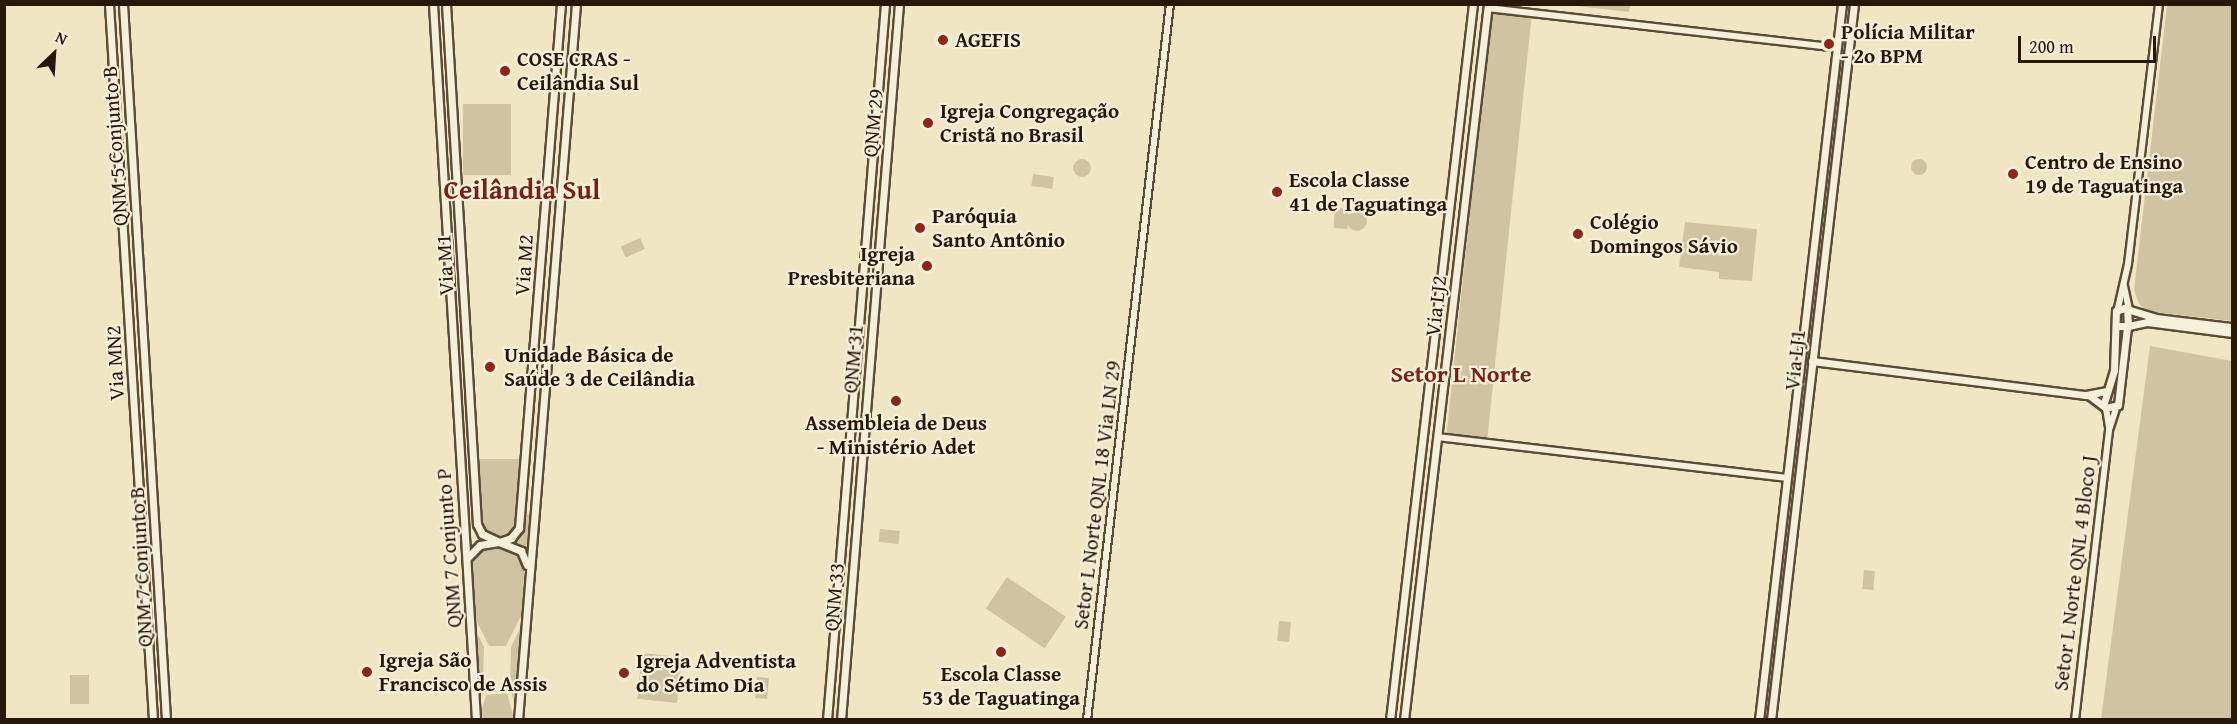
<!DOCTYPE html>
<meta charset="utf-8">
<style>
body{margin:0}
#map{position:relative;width:2237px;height:724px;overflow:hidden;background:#f1e6c4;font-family:"Gentium Book Plus",serif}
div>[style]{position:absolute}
.green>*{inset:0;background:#cfc3a4;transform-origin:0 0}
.round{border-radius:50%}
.roads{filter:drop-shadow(2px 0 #5a4b36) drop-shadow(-2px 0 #5a4b36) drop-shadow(0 2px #5a4b36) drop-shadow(0 -2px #5a4b36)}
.tertiary>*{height:6px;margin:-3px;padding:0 3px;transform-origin:3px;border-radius:3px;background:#f6efd9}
.secondary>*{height:7px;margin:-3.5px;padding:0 3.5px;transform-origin:3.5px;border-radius:3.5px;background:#f6efd9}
.dots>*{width:16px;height:16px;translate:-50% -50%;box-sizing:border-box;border:3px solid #f6efd9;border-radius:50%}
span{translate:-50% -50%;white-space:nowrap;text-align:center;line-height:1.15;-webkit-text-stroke:4.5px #f6efd9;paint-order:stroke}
.poi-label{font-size:21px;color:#271707;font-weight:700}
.left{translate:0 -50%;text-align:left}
.right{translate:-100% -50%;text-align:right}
.street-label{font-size:21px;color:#271707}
.quarter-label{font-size:24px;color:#7a1f14;font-weight:700}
.district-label{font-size:27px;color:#7a1f14;font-weight:700}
.frame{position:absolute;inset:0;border:6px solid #271707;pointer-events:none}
.north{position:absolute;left:24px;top:24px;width:60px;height:60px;-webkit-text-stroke:4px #f6efd9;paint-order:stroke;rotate:25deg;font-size:16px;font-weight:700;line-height:24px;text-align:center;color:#271707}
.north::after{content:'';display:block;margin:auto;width:21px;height:27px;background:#271707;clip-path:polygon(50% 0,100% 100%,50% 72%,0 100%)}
.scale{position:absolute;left:2018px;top:36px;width:138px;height:27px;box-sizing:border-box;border:3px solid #271707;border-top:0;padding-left:8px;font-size:18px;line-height:21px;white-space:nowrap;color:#271707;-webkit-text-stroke:4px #f6efd9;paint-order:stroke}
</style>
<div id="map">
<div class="green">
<i style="clip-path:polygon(1568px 5px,1630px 5px,1629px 12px)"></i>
<i style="clip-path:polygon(2167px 5px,2232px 5px,2232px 321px,2147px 311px,2139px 304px,2134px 290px)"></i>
<i style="left:1491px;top:11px;width:41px;height:426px;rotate:6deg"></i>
<i style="left:463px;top:104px;width:48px;height:71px"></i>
<i class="round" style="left:1911px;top:159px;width:16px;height:16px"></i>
<i class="round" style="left:1073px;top:159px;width:18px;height:18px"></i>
<i style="left:1033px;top:174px;width:21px;height:12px;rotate:8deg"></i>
<i style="left:1335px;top:208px;width:14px;height:20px;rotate:4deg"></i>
<i class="round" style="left:1347px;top:211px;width:20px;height:20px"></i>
<i style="clip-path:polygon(1685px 222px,1757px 229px,1752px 281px,1719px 279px,1719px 272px,1679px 267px)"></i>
<i style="left:640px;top:238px;width:12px;height:21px;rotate:66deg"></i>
<i style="clip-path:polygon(2150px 346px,2232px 361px,2232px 719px,2101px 719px)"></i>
<i style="clip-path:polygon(480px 459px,518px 459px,521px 462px,516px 529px,505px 537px,490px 536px,480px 526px,476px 467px)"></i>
<i style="clip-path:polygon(523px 513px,531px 516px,528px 558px,510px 543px,520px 535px)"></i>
<i style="left:880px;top:529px;width:20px;height:13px;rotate:6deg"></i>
<i style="clip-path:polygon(491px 546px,519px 554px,524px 570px,523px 612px,506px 646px,489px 646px,472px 612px,471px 560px,482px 548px)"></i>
<i style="left:1864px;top:570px;width:11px;height:19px;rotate:5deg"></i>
<i style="left:1007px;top:577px;width:71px;height:38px;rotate:34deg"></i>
<i style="left:1279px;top:621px;width:12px;height:20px;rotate:5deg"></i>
<i style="clip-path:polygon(473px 624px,484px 647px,483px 686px,478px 707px)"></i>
<i style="clip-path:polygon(522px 624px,522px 625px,515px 706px,510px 687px,511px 647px)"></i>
<i style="left:642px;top:653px;width:40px;height:46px;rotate:6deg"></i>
<i style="left:70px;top:675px;width:19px;height:29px"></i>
<i style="left:757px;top:677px;width:12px;height:21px;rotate:5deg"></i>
<i style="clip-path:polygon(507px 693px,514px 719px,479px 720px,486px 695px)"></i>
</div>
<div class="roads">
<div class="tertiary">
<i style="left:1488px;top:8px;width:351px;rotate:6.5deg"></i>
<i style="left:2124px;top:286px;width:24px;rotate:78deg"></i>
<i style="left:2118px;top:308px;width:45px;rotate:-77.2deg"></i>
<i style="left:2128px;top:264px;width:262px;rotate:-83.2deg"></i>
<i style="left:2106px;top:408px;width:19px;rotate:81deg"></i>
<i style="left:1438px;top:437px;width:351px;rotate:6.7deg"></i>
<i style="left:1087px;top:720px;width:721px;rotate:-83.39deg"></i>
<i style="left:2075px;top:720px;width:292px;rotate:-83.3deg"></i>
<i style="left:2109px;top:430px;width:22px;rotate:-72deg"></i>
</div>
<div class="secondary">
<i style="left:109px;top:4px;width:717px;rotate:86.48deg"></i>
<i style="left:123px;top:4px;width:717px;rotate:86.56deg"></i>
<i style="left:433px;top:4px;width:717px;rotate:86.56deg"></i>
<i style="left:446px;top:4px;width:521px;rotate:86.59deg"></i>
<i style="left:477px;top:524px;width:11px;rotate:63deg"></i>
<i style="left:482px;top:534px;width:19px;rotate:25deg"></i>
<i style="left:499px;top:542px;width:13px;rotate:-18deg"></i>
<i style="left:511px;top:538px;width:13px;rotate:-51deg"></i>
<i style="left:519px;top:528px;width:526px;rotate:-85.42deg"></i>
<i style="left:2130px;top:310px;width:27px;rotate:17deg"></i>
<i style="left:2156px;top:318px;width:77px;rotate:6.8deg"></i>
<i style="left:2128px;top:326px;width:19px;rotate:-12deg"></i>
<i style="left:2147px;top:322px;width:86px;rotate:7.4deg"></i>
<i style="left:1812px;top:361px;width:276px;rotate:7.1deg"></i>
<i style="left:2086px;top:395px;width:20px;rotate:-11deg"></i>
<i style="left:2090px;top:396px;width:20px;rotate:37deg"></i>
<i style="left:2106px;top:408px;width:12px;rotate:-14deg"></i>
<i style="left:2118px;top:405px;width:79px;rotate:-83.4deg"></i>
<i style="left:2104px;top:403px;width:34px;rotate:-73deg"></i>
<i style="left:2114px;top:370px;width:59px;rotate:-88.1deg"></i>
<i style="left:2116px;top:311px;width:12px;rotate:-20deg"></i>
<i style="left:2127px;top:307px;width:19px;rotate:87deg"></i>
<i style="left:2128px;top:326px;width:11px;rotate:180deg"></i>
<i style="left:467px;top:558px;width:18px;rotate:-45deg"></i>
<i style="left:480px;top:545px;width:19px;rotate:-9deg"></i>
<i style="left:499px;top:542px;width:24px;rotate:22deg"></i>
<i style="left:521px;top:551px;width:15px;rotate:67deg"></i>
<i style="left:518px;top:720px;width:718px;rotate:-85.37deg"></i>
<i style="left:827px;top:720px;width:718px;rotate:-85.37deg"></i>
<i style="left:841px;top:720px;width:718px;rotate:-85.37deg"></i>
<i style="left:1390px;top:720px;width:721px;rotate:-83.39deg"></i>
<i style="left:1404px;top:720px;width:721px;rotate:-83.31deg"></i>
<i style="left:1759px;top:720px;width:721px;rotate:-83.39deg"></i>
<i style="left:1771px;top:720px;width:721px;rotate:-83.39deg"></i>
</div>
</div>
<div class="dots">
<i style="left:943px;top:40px;background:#8f2418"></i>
<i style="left:1829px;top:44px;background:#8f2418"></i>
<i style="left:505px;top:71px;background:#8f2418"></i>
<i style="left:928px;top:123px;background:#8f2418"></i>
<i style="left:2013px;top:174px;background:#8f2418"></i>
<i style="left:1277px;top:192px;background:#8f2418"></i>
<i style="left:920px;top:228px;background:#8f2418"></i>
<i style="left:1578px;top:234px;background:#8f2418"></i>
<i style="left:927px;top:266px;background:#8f2418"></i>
<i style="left:490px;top:367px;background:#8f2418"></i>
<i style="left:896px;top:401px;background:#8f2418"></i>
<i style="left:1001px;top:652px;background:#8f2418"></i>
<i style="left:367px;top:672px;background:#8f2418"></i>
<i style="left:624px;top:673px;background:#8f2418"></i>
</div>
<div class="poi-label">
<span class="left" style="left:1841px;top:44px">Polícia Militar<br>- 2o BPM</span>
<span class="left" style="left:955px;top:40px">AGEFIS</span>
<span class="left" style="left:517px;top:71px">COSE CRAS -<br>Ceilândia Sul</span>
<span class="left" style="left:940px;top:123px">Igreja Congregação<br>Cristã no Brasil</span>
<span class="left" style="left:2025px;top:174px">Centro de Ensino<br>19 de Taguatinga</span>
<span class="left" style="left:1289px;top:192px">Escola Classe<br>41 de Taguatinga</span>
<span class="left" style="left:932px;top:228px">Paróquia<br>Santo Antônio</span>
<span class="left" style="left:1590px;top:234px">Colégio<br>Domingos Sávio</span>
<span class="right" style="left:915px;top:266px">Igreja<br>Presbiteriana</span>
<span class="left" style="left:504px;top:367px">Unidade Básica de<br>Saúde 3 de Ceilândia</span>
<span style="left:896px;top:435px">Assembleia de Deus<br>- Ministério Adet</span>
<span class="left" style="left:379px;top:672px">Igreja São<br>Francisco de Assis</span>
<span class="left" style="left:636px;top:673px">Igreja Adventista<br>do Sétimo Dia</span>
<span style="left:1001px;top:686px">Escola Classe<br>53 de Taguatinga</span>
</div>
<div class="street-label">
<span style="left:873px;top:123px;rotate:-85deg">QNM 29</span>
<span style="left:115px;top:146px;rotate:-94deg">QNM 5 Conjunto B</span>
<span style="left:445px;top:265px;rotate:-93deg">Via M1</span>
<span style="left:524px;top:265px;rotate:-86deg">Via M2</span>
<span style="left:1436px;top:306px;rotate:-83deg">Via LJ2</span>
<span style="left:853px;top:359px;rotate:-85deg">QNM 31</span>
<span style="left:1795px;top:360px;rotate:-84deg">Via LJ1</span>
<span style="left:115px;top:363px;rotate:-93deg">Via MN2</span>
<span style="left:1097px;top:495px;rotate:-83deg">Setor L Norte QNL 18 Via LN 29</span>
<span style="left:449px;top:548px;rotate:-94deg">QNM 7 Conjunto P</span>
<span style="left:141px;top:567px;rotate:-93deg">QNM 7 Conjunto B</span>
<span style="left:2075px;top:573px;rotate:-83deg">Setor L Norte QNL 4 Bloco J</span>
<span style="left:834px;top:597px;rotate:-85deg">QNM 33</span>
</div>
<div class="quarter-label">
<span style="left:1461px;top:374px">Setor L Norte</span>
</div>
<div class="district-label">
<span style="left:522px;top:190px">Ceilândia Sul</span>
</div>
<div class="frame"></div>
<div class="north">N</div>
<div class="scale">200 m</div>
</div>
